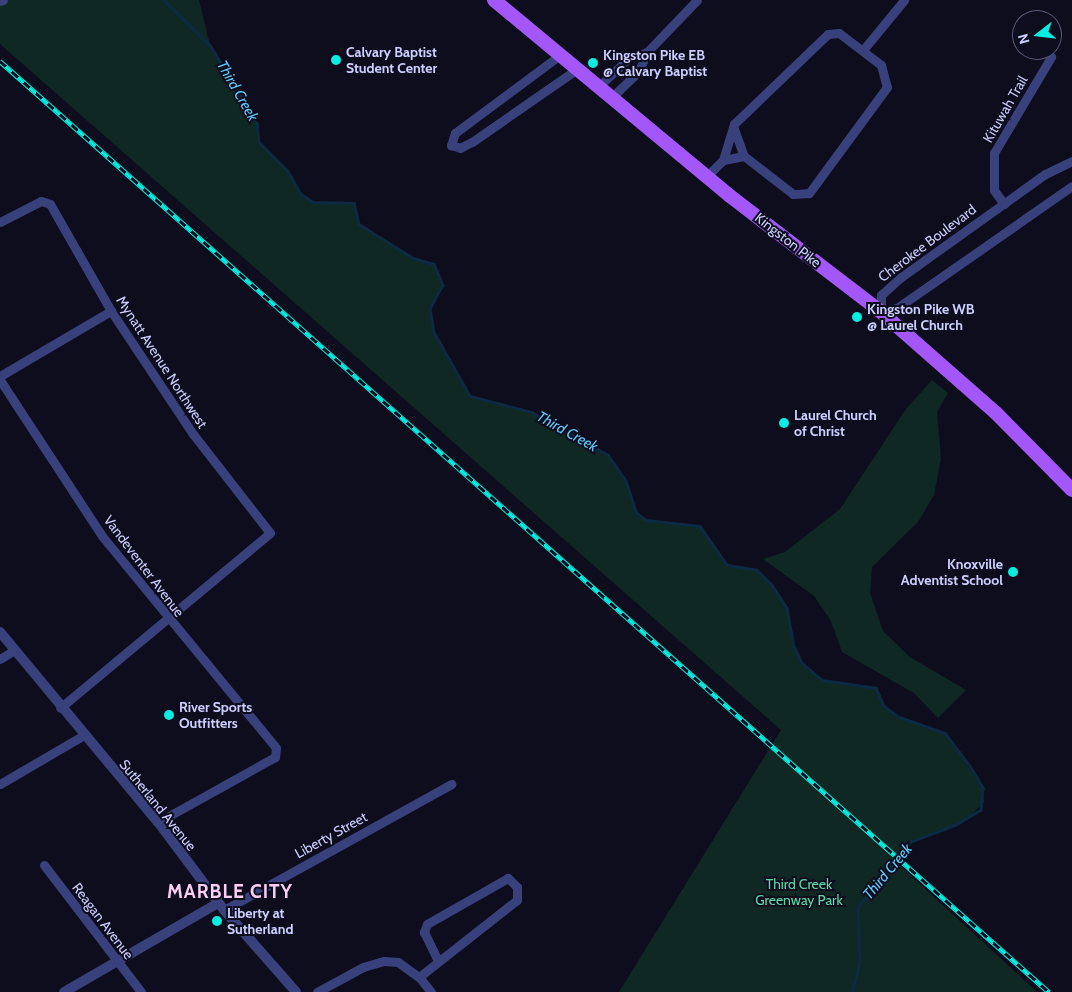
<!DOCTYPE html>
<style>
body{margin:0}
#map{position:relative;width:1072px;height:992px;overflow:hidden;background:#0d0d1e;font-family:Cabin,sans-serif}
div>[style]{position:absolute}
.green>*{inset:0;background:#102824}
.stream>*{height:2.5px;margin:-1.25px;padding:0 1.25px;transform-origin:1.25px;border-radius:1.25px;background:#0d2a42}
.minor>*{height:9px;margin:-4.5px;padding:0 4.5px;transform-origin:4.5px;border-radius:4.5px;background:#39417c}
.tertiary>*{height:10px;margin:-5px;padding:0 5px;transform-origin:5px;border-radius:5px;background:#39417c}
.primary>*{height:14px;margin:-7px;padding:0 7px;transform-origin:7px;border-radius:7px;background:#a457f9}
.rail>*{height:4.5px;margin-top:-2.25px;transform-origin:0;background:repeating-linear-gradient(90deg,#0d0d1e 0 8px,#08ede1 0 16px);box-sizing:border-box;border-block:1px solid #08ede1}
.dots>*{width:14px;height:14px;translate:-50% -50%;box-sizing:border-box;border:2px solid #0d0d1e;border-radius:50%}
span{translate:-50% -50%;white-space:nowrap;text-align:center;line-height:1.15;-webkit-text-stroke:4px #0d0d1e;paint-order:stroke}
.poi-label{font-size:14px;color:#cccefd;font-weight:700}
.left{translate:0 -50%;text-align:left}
.right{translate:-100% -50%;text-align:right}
.street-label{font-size:14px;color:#cccefd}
.park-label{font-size:14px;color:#5bdaa7}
.water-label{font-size:15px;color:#5ec9f9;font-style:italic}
.district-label{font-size:19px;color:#fdcef3;font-weight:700;letter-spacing:1px}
.north{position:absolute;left:1012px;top:10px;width:50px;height:50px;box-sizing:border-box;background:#0d0d1e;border:1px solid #595a77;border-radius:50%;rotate:254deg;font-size:14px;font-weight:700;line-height:20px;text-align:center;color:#cccefd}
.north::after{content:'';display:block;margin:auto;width:18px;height:22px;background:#08ede1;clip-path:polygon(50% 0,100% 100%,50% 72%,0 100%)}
</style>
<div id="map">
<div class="green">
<i style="clip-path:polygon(0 0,199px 0,210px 45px,257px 123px,259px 142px,288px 171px,300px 193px,313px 202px,354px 203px,359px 224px,413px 258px,434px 264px,443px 285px,430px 308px,434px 332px,470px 396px,532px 412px,608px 455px,626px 481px,636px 512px,646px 520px,700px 526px,727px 565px,757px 570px,772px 585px,787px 608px,794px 646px,802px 663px,822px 680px,876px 688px,884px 706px,899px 717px,945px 733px,983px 788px,984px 802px,966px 820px,911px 842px,894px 860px,1037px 992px,619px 992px,781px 730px,0 44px)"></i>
<i style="clip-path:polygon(932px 380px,948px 393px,937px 412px,941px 459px,934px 495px,918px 522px,872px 567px,870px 593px,883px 631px,910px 657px,966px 690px,938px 718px,914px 693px,842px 652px,831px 621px,814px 596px,763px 559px,785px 552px,840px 509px,906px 409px)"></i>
</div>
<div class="stream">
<i style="left:164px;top:0;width:64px;rotate:44.4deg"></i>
<i style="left:210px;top:45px;width:91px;rotate:58.9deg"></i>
<i style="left:257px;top:123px;width:19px;rotate:84deg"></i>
<i style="left:259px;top:142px;width:41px;rotate:45deg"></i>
<i style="left:288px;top:171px;width:25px;rotate:61deg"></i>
<i style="left:300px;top:193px;width:16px;rotate:35deg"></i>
<i style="left:313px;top:202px;width:41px;rotate:1.4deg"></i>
<i style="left:354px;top:203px;width:22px;rotate:77deg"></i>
<i style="left:359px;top:224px;width:64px;rotate:32.2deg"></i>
<i style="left:413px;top:258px;width:22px;rotate:16deg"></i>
<i style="left:434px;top:264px;width:23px;rotate:67deg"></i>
<i style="left:443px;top:285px;width:26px;rotate:119deg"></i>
<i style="left:430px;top:308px;width:24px;rotate:81deg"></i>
<i style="left:434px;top:332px;width:73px;rotate:60.6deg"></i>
<i style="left:470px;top:396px;width:64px;rotate:14.5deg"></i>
<i style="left:532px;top:412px;width:87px;rotate:29.5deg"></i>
<i style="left:608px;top:455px;width:32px;rotate:55deg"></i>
<i style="left:626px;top:481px;width:33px;rotate:72deg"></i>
<i style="left:636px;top:512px;width:13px;rotate:39deg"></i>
<i style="left:646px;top:520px;width:54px;rotate:6.3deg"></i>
<i style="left:700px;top:526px;width:47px;rotate:55.3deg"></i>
<i style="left:727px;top:565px;width:30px;rotate:9deg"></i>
<i style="left:757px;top:570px;width:21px;rotate:45deg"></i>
<i style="left:772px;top:585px;width:27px;rotate:57deg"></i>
<i style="left:787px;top:608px;width:39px;rotate:80deg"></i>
<i style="left:794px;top:646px;width:19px;rotate:65deg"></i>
<i style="left:802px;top:663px;width:26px;rotate:40deg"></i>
<i style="left:822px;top:680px;width:55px;rotate:8.4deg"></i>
<i style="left:876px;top:688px;width:20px;rotate:66deg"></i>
<i style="left:884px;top:706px;width:19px;rotate:36deg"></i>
<i style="left:899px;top:717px;width:49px;rotate:19.2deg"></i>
<i style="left:945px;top:733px;width:41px;rotate:52.9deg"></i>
<i style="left:970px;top:766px;width:26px;rotate:59deg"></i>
<i style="left:983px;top:788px;width:22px;rotate:95deg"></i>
<i style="left:981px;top:810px;width:29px;rotate:149deg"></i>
<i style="left:956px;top:825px;width:48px;rotate:159.3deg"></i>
<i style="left:911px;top:842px;width:85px;rotate:128.8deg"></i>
<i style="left:858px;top:908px;width:55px;rotate:87.9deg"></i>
<i style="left:860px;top:963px;width:30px;rotate:104deg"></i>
</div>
<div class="minor">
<i style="left:0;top:1px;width:3px;rotate:-18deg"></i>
<i style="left:839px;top:33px;width:53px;rotate:37.3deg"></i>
<i style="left:881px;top:65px;width:23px;rotate:75deg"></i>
<i style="left:887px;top:87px;width:132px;rotate:126.3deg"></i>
<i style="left:809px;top:193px;width:16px;rotate:176deg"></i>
<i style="left:793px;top:194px;width:62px;rotate:-142.2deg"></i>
<i style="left:744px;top:156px;width:21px;rotate:169deg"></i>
<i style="left:723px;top:160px;width:38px;rotate:-73deg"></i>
<i style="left:734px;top:124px;width:130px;rotate:-43.8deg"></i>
<i style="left:828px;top:34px;width:11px;rotate:-5deg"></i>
<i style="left:863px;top:50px;width:65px;rotate:-50.6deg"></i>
<i style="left:647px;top:52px;width:72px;rotate:-46.1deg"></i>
<i style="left:560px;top:55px;width:131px;rotate:143.4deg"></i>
<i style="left:455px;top:133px;width:13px;rotate:108deg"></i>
<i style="left:451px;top:145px;width:9px;rotate:18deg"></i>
<i style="left:460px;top:148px;width:13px;rotate:-27deg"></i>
<i style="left:472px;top:142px;width:128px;rotate:-34.8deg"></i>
<i style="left:598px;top:87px;width:42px;rotate:-43.1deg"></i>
<i style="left:629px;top:58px;width:19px;rotate:-18deg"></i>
<i style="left:647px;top:52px;width:21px;rotate:113deg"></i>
<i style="left:639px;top:71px;width:39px;rotate:136deg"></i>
<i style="left:734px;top:129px;width:29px;rotate:70deg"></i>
<i style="left:1072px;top:161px;width:30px;rotate:154deg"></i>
<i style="left:1045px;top:174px;width:177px;rotate:144.4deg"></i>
<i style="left:901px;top:277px;width:27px;rotate:138deg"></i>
<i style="left:881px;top:295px;width:17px;rotate:90deg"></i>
<i style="left:881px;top:312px;width:16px;rotate:-14deg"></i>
<i style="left:897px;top:308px;width:213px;rotate:-34.9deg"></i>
<i style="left:707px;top:176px;width:23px;rotate:-45deg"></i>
<i style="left:1004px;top:204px;width:17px;rotate:-126deg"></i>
<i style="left:994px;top:190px;width:37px;rotate:-90deg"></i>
<i style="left:994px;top:153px;width:112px;rotate:-59.3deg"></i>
<i style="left:0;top:222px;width:46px;rotate:-27.1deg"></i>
<i style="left:41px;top:201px;width:9px;rotate:18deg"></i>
<i style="left:50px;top:204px;width:123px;rotate:60.3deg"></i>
<i style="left:111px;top:311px;width:148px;rotate:56.3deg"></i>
<i style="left:193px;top:434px;width:125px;rotate:52.1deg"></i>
<i style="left:270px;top:533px;width:273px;rotate:140.2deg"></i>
<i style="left:0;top:376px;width:129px;rotate:-30.4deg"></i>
<i style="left:0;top:380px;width:186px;rotate:56.8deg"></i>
<i style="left:102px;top:536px;width:274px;rotate:50.6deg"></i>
<i style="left:276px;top:748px;width:9px;rotate:96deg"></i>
<i style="left:275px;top:757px;width:134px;rotate:150.9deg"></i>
<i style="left:0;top:659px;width:15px;rotate:-32deg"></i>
<i style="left:0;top:784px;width:95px;rotate:-30.3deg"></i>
<i style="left:44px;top:865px;width:160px;rotate:52.6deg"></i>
<i style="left:224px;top:910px;width:260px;rotate:-29deg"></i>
<i style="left:419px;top:977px;width:19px;rotate:51deg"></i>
<i style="left:317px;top:992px;width:52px;rotate:-28.5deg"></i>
<i style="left:363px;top:967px;width:22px;rotate:-16deg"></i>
<i style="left:384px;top:961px;width:14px;rotate:4deg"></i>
<i style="left:398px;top:962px;width:26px;rotate:36deg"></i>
<i style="left:419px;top:977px;width:125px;rotate:-38.2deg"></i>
<i style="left:517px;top:900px;width:13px;rotate:-90deg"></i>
<i style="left:517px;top:887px;width:13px;rotate:-135deg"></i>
<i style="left:508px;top:878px;width:93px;rotate:150.4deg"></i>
<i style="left:427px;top:924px;width:9px;rotate:111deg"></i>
<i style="left:424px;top:932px;width:30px;rotate:64deg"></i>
</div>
<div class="tertiary">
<i style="left:0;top:632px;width:247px;rotate:50.3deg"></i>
<i style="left:158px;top:822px;width:110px;rotate:53.1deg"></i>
<i style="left:224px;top:910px;width:109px;rotate:48.7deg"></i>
<i style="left:64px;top:992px;width:178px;rotate:-30deg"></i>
</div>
<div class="primary">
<i style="left:494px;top:0;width:307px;rotate:39.7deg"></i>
<i style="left:730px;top:196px;width:190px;rotate:37.5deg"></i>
<i style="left:881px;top:312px;width:153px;rotate:41.3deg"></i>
<i style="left:996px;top:413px;width:108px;rotate:45.4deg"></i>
</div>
<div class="rail">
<i style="left:0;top:61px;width:1403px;rotate:41.59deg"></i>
</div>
<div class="dots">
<i style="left:336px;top:60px;background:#08ede1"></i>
<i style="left:593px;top:63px;background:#08ede1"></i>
<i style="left:857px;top:317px;background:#08ede1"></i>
<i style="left:784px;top:423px;background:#08ede1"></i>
<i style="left:1013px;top:572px;background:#08ede1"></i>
<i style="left:169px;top:715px;background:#08ede1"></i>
<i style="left:217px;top:921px;background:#08ede1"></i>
</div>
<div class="poi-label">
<span class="left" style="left:346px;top:60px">Calvary Baptist<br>Student Center</span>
<span class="left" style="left:603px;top:63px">Kingston Pike EB<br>@ Calvary Baptist</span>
<span class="left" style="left:867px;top:317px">Kingston Pike WB<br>@ Laurel Church</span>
<span class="left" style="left:794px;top:423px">Laurel Church<br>of Christ</span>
<span class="right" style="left:1003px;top:572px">Knoxville<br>Adventist School</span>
<span class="left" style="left:179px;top:715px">River Sports<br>Outfitters</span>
<span class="left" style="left:227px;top:921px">Liberty at<br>Sutherland</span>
</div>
<div class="street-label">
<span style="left:1005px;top:109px;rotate:-60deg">Kituwah Trail</span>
<span style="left:788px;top:240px;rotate:38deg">Kingston Pike</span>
<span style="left:927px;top:243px;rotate:-37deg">Cherokee Boulevard</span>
<span style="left:162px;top:362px;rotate:57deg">Mynatt Avenue Northwest</span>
<span style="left:144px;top:566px;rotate:53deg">Vandeventer Avenue</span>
<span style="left:158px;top:805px;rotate:51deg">Sutherland Avenue</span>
<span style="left:331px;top:835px;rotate:-29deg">Liberty Street</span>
<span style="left:103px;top:921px;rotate:53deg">Reagan Avenue</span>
</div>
<div class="park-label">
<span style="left:799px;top:892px">Third Creek<br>Greenway Park</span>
</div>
<div class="water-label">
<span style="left:237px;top:91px;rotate:60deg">Third Creek</span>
<span style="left:567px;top:432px;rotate:29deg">Third Creek</span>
<span style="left:888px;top:872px;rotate:-50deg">Third Creek</span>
</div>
<div class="district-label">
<span style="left:230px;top:892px">MARBLE CITY</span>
</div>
<div class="north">N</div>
</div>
